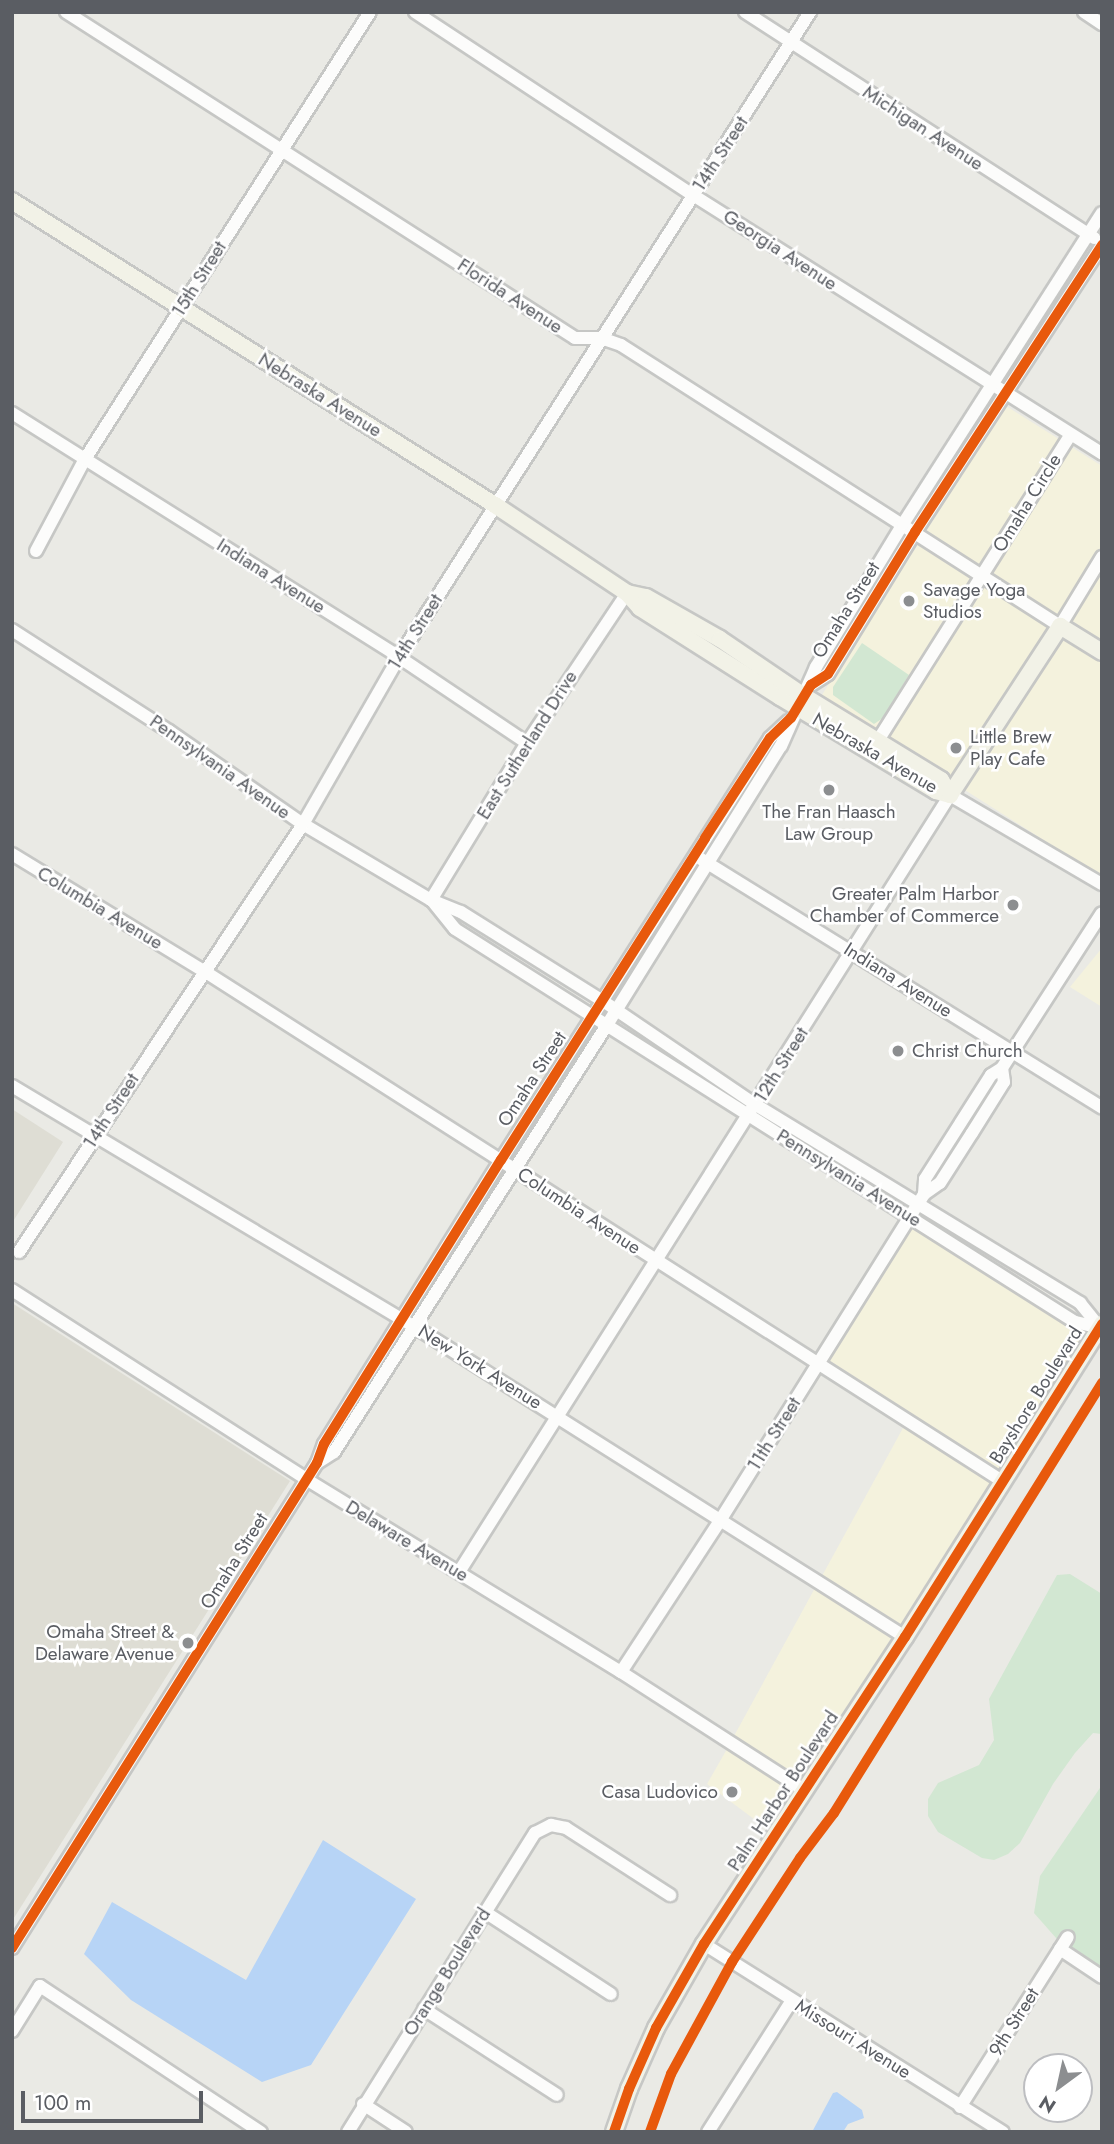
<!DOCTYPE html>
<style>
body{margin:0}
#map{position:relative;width:1114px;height:2144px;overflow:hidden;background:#eaeae5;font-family:Jost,sans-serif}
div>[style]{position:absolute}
.commercial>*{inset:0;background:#f4f2dd}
.education>*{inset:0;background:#deddd4}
.green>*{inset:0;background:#d2e7d2}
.water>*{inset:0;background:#b7d4f6}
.roads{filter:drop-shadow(2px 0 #c6c7c5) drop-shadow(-2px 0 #c6c7c5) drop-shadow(0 2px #c6c7c5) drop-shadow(0 -2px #c6c7c5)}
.minor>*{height:12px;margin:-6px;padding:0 6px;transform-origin:6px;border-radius:6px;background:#fcfcfb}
.major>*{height:16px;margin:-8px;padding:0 8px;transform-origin:8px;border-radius:8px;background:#f2f2e7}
.cycleway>*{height:10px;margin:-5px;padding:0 5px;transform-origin:5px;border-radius:5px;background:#e8590c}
.dots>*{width:19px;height:19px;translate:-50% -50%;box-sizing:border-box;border:4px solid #fff;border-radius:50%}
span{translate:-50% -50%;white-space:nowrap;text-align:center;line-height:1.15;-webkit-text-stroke:5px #fff;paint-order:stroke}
.street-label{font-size:19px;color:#5a5d63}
.poi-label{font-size:19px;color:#5a5d63}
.left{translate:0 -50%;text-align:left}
.right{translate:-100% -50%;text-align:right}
.frame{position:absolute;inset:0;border:14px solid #5a5d63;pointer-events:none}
.north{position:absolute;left:1023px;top:2053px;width:70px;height:70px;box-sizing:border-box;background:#fff;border:2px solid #bdbec1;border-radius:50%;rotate:213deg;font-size:19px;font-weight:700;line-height:28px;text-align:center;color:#5a5d63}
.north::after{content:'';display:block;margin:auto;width:24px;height:32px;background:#8c8e90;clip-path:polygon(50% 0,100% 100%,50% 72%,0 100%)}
.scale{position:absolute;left:21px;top:2091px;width:182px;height:32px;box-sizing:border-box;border:4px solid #5a5d63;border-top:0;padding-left:9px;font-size:21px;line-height:24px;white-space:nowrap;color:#5a5d63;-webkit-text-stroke:5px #fff;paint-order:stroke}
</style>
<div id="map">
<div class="commercial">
<i style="clip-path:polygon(1006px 406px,1102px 466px,1102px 877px,820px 698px)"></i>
<i style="clip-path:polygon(1102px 948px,1102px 1007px,1070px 987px)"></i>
<i style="clip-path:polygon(912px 1226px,1071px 1328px,1089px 1332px,1000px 1472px,827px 1359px)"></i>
<i style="clip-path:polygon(820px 1371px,993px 1484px,903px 1628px,822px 1576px,903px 1428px)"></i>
<i style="clip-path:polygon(815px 1588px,896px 1640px,802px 1781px,734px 1736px)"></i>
<i style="clip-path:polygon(727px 1749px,795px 1793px,770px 1831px,707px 1784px)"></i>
</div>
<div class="education">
<i style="clip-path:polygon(12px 1109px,63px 1142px,12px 1223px)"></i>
<i style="clip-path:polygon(12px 1303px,290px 1481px,12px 1921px)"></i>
</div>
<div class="green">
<i style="clip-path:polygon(862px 643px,909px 675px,883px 718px,874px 724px,833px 695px,833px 687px)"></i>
<i style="clip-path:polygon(1070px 1574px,1102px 1594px,1102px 1734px,1093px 1733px,1075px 1753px,1053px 1784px,1020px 1843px,1008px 1854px,994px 1860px,982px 1858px,938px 1832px,928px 1816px,928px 1799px,938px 1783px,979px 1765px,994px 1740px,989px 1699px,1057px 1575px)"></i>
<i style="clip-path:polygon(1102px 1785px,1102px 1970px,1064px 1947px,1034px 1913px,1040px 1876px)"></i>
</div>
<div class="water">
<i style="clip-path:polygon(323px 1840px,416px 1899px,311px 2065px,262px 2082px,131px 2000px,84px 1954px,112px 1902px,246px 1980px)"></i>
<i style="clip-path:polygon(837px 2092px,862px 2110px,864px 2118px,848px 2124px,843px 2132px,812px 2132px,833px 2093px)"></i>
</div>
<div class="roads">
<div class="minor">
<i style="left:66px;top:12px;width:604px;rotate:32.64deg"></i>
<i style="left:575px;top:338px;width:26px"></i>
<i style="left:601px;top:338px;width:21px;rotate:19deg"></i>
<i style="left:621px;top:345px;width:521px;rotate:32.62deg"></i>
<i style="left:1060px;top:626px;width:81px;rotate:-58.7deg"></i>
<i style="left:415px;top:12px;width:333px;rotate:33.4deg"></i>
<i style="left:693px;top:195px;width:484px;rotate:32.3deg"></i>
<i style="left:745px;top:12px;width:416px;rotate:32.9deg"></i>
<i style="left:1084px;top:12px;width:22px;rotate:34deg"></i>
<i style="left:12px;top:413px;width:457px;rotate:32.2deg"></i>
<i style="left:399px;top:657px;width:154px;rotate:33.9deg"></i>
<i style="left:36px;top:551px;width:104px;rotate:-62deg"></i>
<i style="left:85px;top:459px;width:530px;rotate:-57.48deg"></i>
<i style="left:12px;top:630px;width:187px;rotate:32.8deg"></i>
<i style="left:169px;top:731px;width:163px;rotate:34.8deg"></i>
<i style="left:303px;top:824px;width:149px;rotate:30.7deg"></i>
<i style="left:431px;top:900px;width:32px;rotate:22deg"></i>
<i style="left:461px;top:912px;width:168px;rotate:32.1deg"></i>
<i style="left:603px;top:1001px;width:185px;rotate:34.2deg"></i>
<i style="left:756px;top:1105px;width:380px;rotate:31.4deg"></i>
<i style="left:1080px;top:1303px;width:32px;rotate:51deg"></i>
<i style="left:811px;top:685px;width:20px;rotate:-33deg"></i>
<i style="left:828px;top:674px;width:167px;rotate:-58.5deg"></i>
<i style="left:915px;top:532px;width:343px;rotate:-56.9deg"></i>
<i style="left:877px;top:742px;width:363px;rotate:-57.8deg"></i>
<i style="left:12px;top:854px;width:225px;rotate:31.4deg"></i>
<i style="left:204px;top:971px;width:947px;rotate:32.58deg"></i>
<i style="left:701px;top:859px;width:472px;rotate:31.8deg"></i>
<i style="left:431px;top:900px;width:184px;rotate:-58.6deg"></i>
<i style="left:527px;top:743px;width:180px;rotate:-56.3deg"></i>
<i style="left:434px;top:903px;width:33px;rotate:51deg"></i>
<i style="left:455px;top:929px;width:734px;rotate:32.37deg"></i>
<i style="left:1075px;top:1322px;width:26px;rotate:13deg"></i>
<i style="left:12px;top:1086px;width:470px;rotate:30.9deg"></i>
<i style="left:415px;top:1327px;width:580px;rotate:32.32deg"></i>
<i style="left:924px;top:1194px;width:15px;rotate:-86deg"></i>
<i style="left:925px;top:1179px;width:123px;rotate:-57.6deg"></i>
<i style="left:991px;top:1075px;width:13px;rotate:-32deg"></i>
<i style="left:1002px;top:1068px;width:184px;rotate:-57.2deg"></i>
<i style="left:19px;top:1252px;width:514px;rotate:-56.43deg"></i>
<i style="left:303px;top:824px;width:193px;rotate:-60.1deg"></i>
<i style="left:399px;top:657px;width:765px;rotate:-57.49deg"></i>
<i style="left:12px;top:1290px;width:350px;rotate:32.7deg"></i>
<i style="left:306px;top:1479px;width:369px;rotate:31.5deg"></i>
<i style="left:621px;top:1672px;width:218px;rotate:32.8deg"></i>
<i style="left:317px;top:1463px;width:20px;rotate:-33deg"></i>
<i style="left:334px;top:1452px;width:507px;rotate:-57.41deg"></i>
<i style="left:607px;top:1025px;width:329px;rotate:-58.1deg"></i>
<i style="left:781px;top:746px;width:86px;rotate:-66.1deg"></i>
<i style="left:816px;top:667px;width:167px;rotate:-58.7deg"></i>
<i style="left:903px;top:524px;width:369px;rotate:-57.4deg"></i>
<i style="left:459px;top:1572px;width:919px;rotate:-57.71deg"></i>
<i style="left:950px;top:795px;width:176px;rotate:30.4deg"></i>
<i style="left:621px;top:1672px;width:183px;rotate:-56.8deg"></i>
<i style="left:721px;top:1519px;width:383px;rotate:-58deg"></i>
<i style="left:924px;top:1194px;width:19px;rotate:-35deg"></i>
<i style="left:940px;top:1183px;width:59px;rotate:-57.4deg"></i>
<i style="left:972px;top:1133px;width:60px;rotate:-57.9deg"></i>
<i style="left:1004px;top:1082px;width:14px;rotate:-98deg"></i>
<i style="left:485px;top:1912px;width:150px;rotate:33.1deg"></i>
<i style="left:704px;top:1944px;width:353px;rotate:32.2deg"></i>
<i style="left:12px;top:1948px;width:573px;rotate:-57.84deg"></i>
<i style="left:317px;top:1463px;width:20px;rotate:-70deg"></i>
<i style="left:324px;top:1444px;width:335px;rotate:-58.1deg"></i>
<i style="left:501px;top:1160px;width:500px;rotate:-57.48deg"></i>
<i style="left:770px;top:738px;width:25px;rotate:-43deg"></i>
<i style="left:1060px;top:1949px;width:50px;rotate:33.7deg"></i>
<i style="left:424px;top:2009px;width:158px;rotate:32.9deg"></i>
<i style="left:12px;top:2031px;width:53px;rotate:-58.1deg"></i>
<i style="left:40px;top:1986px;width:265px;rotate:33.5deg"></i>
<i style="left:363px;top:2104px;width:51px;rotate:33.1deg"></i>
<i style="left:960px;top:2107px;width:201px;rotate:-57.6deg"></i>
<i style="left:348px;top:2132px;width:353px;rotate:-58deg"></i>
<i style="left:535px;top:1833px;width:18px;rotate:-27deg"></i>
<i style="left:551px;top:1825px;width:15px;rotate:11deg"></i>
<i style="left:566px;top:1828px;width:124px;rotate:32.8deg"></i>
<i style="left:708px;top:2132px;width:156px;rotate:-57.5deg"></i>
</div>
<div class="major">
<i style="left:12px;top:201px;width:571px;rotate:32.19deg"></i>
<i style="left:495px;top:505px;width:159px;rotate:33.7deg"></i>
<i style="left:627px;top:593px;width:20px;rotate:49deg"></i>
<i style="left:640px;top:608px;width:166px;rotate:32.4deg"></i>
<i style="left:780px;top:697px;width:182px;rotate:31.1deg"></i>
<i style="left:936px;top:791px;width:15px;rotate:16deg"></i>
<i style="left:627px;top:593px;width:19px;rotate:12deg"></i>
<i style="left:646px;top:597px;width:85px;rotate:29.6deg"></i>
<i style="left:720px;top:639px;width:102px;rotate:34.2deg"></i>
<i style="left:804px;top:696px;width:161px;rotate:31.5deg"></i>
<i style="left:941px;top:780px;width:17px;rotate:59deg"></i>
<i style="left:950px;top:795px;width:202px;rotate:-56.9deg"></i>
<i style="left:1060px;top:626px;width:49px;rotate:31.8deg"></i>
<i style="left:614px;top:2132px;width:46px;rotate:-70.8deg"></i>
<i style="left:629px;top:2089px;width:67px;rotate:-66.1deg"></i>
<i style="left:656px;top:2028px;width:97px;rotate:-60.3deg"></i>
<i style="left:704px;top:1944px;width:367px;rotate:-56.8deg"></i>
<i style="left:905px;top:1637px;width:370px;rotate:-57.8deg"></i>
</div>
</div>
<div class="cycleway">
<i style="left:12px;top:1948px;width:573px;rotate:-57.84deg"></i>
<i style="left:317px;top:1463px;width:20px;rotate:-70deg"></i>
<i style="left:324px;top:1444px;width:335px;rotate:-58.1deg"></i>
<i style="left:501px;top:1160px;width:381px;rotate:-57.6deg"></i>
<i style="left:705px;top:838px;width:119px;rotate:-57deg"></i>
<i style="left:770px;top:738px;width:29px;rotate:-44deg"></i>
<i style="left:791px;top:718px;width:39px;rotate:-59deg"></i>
<i style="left:811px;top:685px;width:20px;rotate:-33deg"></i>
<i style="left:828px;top:674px;width:167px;rotate:-58.5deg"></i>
<i style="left:915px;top:532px;width:343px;rotate:-56.9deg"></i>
<i style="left:614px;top:2132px;width:46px;rotate:-70.8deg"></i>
<i style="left:629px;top:2089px;width:67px;rotate:-66.1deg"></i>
<i style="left:656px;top:2028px;width:97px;rotate:-60.3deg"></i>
<i style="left:704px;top:1944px;width:367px;rotate:-56.8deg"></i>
<i style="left:905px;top:1637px;width:370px;rotate:-57.8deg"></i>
<i style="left:650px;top:2132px;width:62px;rotate:-70.1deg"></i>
<i style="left:671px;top:2074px;width:128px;rotate:-61.4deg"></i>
<i style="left:732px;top:1962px;width:124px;rotate:-56.8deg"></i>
<i style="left:800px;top:1858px;width:56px;rotate:-52.9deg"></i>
<i style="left:834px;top:1813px;width:507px;rotate:-58.07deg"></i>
</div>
<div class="dots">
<i style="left:909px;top:601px;background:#8c8e90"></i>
<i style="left:956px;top:748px;background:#8c8e90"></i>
<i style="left:829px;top:790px;background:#8c8e90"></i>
<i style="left:1013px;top:905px;background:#8c8e90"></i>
<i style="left:898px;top:1051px;background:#8c8e90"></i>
<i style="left:188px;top:1643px;background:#8c8e90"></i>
<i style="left:732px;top:1792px;background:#8c8e90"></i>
</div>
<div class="street-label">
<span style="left:923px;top:128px;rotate:33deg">Michigan Avenue</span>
<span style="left:720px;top:154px;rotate:-57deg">14th Street</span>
<span style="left:780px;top:250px;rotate:33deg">Georgia Avenue</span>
<span style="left:199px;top:279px;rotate:-58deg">15th Street</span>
<span style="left:510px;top:296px;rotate:33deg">Florida Avenue</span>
<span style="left:320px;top:395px;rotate:32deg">Nebraska Avenue</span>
<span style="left:1027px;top:503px;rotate:-58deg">Omaha Circle</span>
<span style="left:271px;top:576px;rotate:32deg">Indiana Avenue</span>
<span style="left:846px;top:610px;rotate:-58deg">Omaha Street</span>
<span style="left:415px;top:632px;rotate:-58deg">14th Street</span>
<span style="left:527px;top:745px;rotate:-58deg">East Sutherland Drive</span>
<span style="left:875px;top:753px;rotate:30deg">Nebraska Avenue</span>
<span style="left:220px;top:767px;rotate:35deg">Pennsylvania Avenue</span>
<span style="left:100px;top:908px;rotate:31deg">Columbia Avenue</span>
<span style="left:898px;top:980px;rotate:32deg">Indiana Avenue</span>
<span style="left:781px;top:1065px;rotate:-58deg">12th Street</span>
<span style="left:532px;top:1079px;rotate:-57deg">Omaha Street</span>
<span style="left:111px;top:1111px;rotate:-57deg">14th Street</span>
<span style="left:849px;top:1178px;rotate:32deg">Pennsylvania Avenue</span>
<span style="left:579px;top:1211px;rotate:33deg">Columbia Avenue</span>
<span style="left:480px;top:1367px;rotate:32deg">New York Avenue</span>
<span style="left:1036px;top:1395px;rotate:-58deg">Bayshore Boulevard</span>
<span style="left:774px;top:1434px;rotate:-58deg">11th Street</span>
<span style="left:407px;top:1541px;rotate:31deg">Delaware Avenue</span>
<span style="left:234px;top:1561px;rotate:-58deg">Omaha Street</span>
<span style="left:783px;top:1791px;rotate:-57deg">Palm Harbor Boulevard</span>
<span style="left:447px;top:1972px;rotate:-58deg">Orange Boulevard</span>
<span style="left:1014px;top:2022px;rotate:-58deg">9th Street</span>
<span style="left:853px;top:2039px;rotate:32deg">Missouri Avenue</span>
</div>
<div class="poi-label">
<span class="left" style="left:923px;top:601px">Savage Yoga<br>Studios</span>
<span class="left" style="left:970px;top:748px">Little Brew<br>Play Cafe</span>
<span style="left:829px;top:823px">The Fran Haasch<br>Law Group</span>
<span class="right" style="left:999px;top:905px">Greater Palm Harbor<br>Chamber of Commerce</span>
<span class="left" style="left:912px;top:1051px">Christ Church</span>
<span class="right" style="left:174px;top:1643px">Omaha Street &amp;<br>Delaware Avenue</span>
<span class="right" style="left:718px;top:1792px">Casa Ludovico</span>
</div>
<div class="frame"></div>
<div class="north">N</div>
<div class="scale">100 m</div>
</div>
